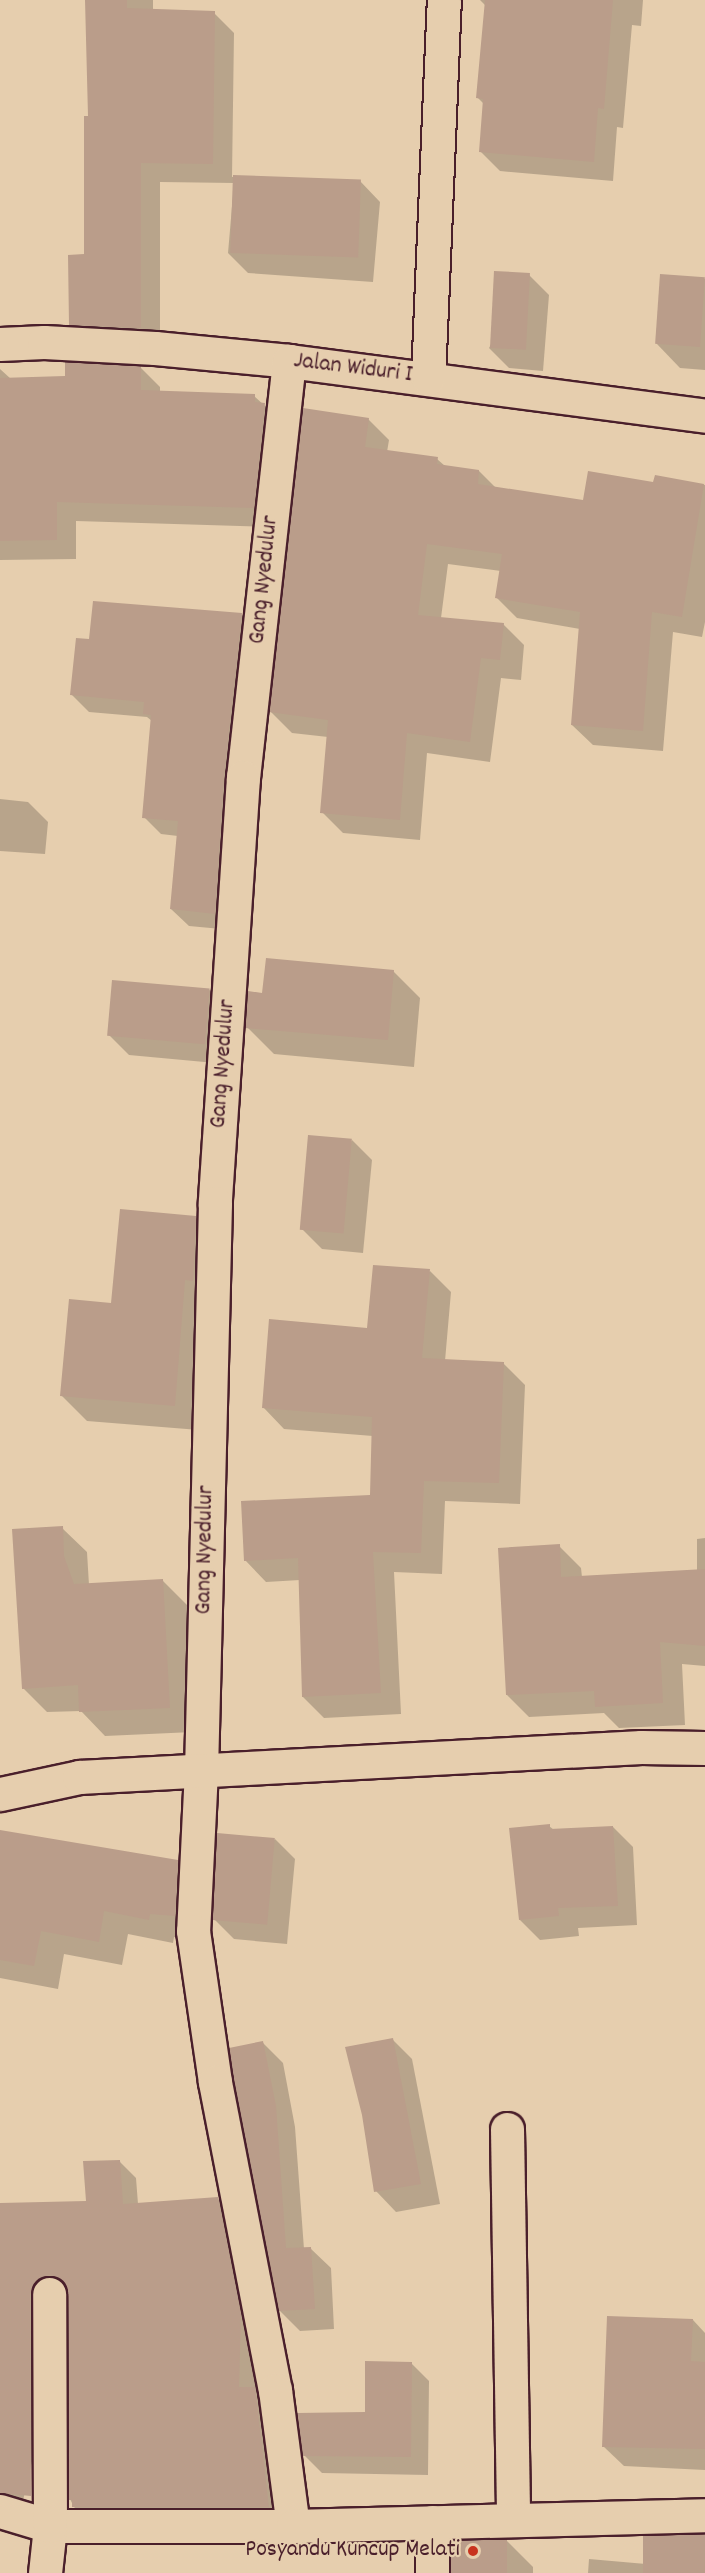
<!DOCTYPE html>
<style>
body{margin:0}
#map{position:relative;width:705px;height:2573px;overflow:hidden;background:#e6ceae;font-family:Dekko,sans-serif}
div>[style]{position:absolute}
.shadow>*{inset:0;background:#0003}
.building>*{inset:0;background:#ba9d8a;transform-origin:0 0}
.roads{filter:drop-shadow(2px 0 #4a1f2b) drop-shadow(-2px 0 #4a1f2b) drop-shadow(0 2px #4a1f2b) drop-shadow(0 -2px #4a1f2b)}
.minor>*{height:33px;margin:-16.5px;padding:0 16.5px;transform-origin:16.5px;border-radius:16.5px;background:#e6ceae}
.dots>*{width:16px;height:16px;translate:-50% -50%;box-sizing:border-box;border:3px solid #e6ceae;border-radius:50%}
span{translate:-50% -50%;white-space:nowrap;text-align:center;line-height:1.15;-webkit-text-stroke:4.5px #e6ceae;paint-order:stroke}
.street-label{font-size:24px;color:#4a1f2b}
.poi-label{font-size:24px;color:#4a1f2b}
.right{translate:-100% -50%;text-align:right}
</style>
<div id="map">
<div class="shadow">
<i style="clip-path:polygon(86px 0,153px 0,153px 11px,214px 13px,234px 33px,232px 177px,360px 181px,380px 202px,373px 282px,248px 273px,228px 253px,234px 183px,160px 182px,160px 348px,91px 344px,71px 324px,85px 255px,89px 117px)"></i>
<i style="clip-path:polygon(480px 0,643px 0,641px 26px,632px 25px,623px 128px,617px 127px,613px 181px,500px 171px,480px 151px,484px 104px,478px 98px,486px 6px)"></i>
<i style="clip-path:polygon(529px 275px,549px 295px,543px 371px,509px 368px,489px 348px)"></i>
<i style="clip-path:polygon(662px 275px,705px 279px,705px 370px,680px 368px,656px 343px)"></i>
<i style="clip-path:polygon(140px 367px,160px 387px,160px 392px,254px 396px,285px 424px,273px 527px,76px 521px,76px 559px,0 560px,0 369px,11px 379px,66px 378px)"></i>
<i style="clip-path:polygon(368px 419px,389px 440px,387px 452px,437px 459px,445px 466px,479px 471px,496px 488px,584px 502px,655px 484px,656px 477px,705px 485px,705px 622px,702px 637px,673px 632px,663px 751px,593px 745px,572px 725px,580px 629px,517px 618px,496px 597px,501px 571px,448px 564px,441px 618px,503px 624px,524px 645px,521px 680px,501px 678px,490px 762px,427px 753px,420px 840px,343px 833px,322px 812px,328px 737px,292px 733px,271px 712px)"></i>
<i style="clip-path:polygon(242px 615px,259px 632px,232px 930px,189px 926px,171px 909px,178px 836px,161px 834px,144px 817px,152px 721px,147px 717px,89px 712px,71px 694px,91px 641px)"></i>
<i style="clip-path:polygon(0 799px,28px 802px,48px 822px,45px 854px,0 851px)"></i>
<i style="clip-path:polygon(393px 971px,420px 998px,414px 1067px,274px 1054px,247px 1027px,264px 994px)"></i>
<i style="clip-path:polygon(210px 990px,230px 1010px,226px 1064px,129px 1055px,109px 1035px)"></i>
<i style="clip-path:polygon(352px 1140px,372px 1160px,363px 1253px,322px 1249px,302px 1229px)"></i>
<i style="clip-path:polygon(195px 1217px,220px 1242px,199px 1430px,87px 1421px,62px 1396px,113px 1304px)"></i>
<i style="clip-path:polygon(430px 1271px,451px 1292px,445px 1361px,503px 1363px,525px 1385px,520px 1504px,445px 1501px,442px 1574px,394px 1572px,401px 1714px,324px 1718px,303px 1697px,300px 1580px,266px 1582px,245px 1560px,371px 1497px,373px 1436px,284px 1429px,263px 1407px,368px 1330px)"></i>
<i style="clip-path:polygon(62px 1528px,87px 1552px,89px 1585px,163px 1581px,187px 1605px,193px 1732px,105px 1736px,81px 1711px,47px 1712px,23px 1688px)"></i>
<i style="clip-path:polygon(705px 1538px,705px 1666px,682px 1664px,685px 1725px,619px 1728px,604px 1713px,529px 1717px,507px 1695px,559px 1546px,581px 1568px,582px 1577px,697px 1571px,697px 1539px)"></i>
<i style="clip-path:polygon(549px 1826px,554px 1830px,613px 1827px,633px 1847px,637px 1925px,578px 1928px,579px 1936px,540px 1940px,520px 1920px)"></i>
<i style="clip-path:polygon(0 1839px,177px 1862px,201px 1886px,198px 1939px,174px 1937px,173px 1943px,128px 1934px,122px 1965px,64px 1954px,58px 1989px,0 1978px)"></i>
<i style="clip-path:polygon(275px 1839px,295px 1859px,287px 1944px,234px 1939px,214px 1919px)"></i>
<i style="clip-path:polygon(392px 2039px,412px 2059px,440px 2204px,396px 2212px,376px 2191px)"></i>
<i style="clip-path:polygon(262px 2042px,283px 2063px,295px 2127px,304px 2249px,310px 2248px,331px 2268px,334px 2329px,300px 2331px,280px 2311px)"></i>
<i style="clip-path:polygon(119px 2161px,136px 2178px,138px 2204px,218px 2199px,235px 2216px,257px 2332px,256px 2389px,272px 2405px,285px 2524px,91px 2524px,74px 2507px,70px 2499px,67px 2292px,56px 2295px,47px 2397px,21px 2509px,0 2508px,0 2204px,87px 2202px)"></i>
<i style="clip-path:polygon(693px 2320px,705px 2333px,705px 2470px,624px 2466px,603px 2446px)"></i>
<i style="clip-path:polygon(411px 2363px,429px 2381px,428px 2475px,322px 2473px,304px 2455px,366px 2414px)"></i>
<i style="clip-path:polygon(705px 2535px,705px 2573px,588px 2573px,589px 2559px,646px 2564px)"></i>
<i style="clip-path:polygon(507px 2541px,533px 2567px,533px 2573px,450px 2573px,452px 2542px)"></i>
</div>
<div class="building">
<i style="clip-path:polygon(85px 0,127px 0,127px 8px,215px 11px,213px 164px,141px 163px,141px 328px,69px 325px,68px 255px,84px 254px,84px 116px,88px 116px)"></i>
<i style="clip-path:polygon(485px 0,613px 0,604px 109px,598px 108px,594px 162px,479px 152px,483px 99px,476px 98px)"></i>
<i style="left:233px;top:175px;width:128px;height:78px;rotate:2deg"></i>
<i style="left:494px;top:271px;width:36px;height:77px;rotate:3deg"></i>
<i style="left:660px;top:274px;width:45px;height:70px;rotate:4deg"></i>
<i style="clip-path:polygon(65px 362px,141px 366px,141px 390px,255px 394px,255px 402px,265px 403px,254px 508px,57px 502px,57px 540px,0 541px,0 378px,65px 376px)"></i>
<i style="clip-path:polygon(303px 408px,369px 418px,365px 447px,438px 457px,437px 464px,479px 470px,478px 484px,583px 500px,588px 471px,653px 482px,655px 475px,704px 484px,682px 617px,652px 612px,643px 731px,571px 725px,580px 612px,495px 598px,502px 554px,427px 544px,418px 615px,504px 623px,500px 660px,481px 658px,470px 742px,407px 733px,400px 820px,320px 813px,328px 720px,269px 712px)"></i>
<i style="clip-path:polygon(93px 601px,242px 613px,224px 775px,215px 914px,170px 909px,178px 821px,142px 818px,151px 715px,143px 714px,144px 702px,70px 695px,76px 638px,89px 639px)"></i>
<i style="clip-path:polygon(266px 958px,394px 970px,388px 1040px,245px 1028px,248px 991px,262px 993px)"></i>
<i style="left:112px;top:980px;width:98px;height:56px;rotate:5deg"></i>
<i style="left:308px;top:1135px;width:44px;height:95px;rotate:5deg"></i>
<i style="clip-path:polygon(120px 1209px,196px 1216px,193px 1281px,185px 1280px,175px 1406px,60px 1396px,69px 1299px,111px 1303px)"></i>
<i style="clip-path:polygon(373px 1265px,430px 1269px,422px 1358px,504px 1362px,499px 1483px,424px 1481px,421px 1553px,373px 1552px,381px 1693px,302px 1697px,298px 1558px,244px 1561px,241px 1501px,370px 1495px,372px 1417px,262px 1408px,269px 1319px,367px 1328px)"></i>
<i style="clip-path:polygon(63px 1526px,64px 1556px,74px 1584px,163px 1579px,170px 1708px,79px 1712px,78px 1685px,22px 1689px,12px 1529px)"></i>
<i style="clip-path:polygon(560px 1544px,561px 1577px,705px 1569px,705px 1646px,660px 1642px,663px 1703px,595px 1707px,594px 1691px,506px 1695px,498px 1548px)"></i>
<i style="clip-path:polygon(550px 1824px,550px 1829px,613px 1826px,618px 1906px,558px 1908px,559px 1916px,519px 1920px,509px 1828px)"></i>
<i style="clip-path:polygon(0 1830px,178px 1860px,175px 1916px,150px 1914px,149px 1920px,104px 1911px,99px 1942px,41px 1931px,34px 1966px,0 1960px)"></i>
<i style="left:217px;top:1833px;width:58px;height:87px;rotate:5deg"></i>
<i style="clip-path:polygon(393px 2038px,421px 2184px,374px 2192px,362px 2115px,345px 2047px)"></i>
<i style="clip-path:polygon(263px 2041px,276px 2106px,286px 2248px,311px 2247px,315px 2309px,279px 2311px,233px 2079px,229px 2048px)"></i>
<i style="clip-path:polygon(120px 2160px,123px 2204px,218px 2197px,241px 2314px,239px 2387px,255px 2387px,269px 2507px,72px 2507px,72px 2500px,69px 2500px,68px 2294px,65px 2284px,50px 2275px,39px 2278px,30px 2294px,31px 2496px,0 2493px,0 2203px,86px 2201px,83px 2161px)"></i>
<i style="clip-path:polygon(607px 2316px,693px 2319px,691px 2361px,705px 2362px,705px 2449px,602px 2447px)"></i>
<i style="clip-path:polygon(365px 2361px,412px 2362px,411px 2457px,303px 2456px,297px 2413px,365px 2412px)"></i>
<i style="left:705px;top:2534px;width:39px;height:62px;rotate:90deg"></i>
<i style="left:507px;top:2539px;width:34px;height:56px;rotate:90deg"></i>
</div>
<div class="roads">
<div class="minor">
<i style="left:0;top:344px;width:44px;rotate:-2.6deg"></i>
<i style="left:44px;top:342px;width:111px;rotate:3.1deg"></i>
<i style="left:155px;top:348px;width:135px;rotate:5.5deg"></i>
<i style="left:289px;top:361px;width:420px;rotate:7.5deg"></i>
<i style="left:289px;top:361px;width:419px;rotate:96.3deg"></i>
<i style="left:243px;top:777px;width:427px;rotate:93.8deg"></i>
<i style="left:215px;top:1203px;width:567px;rotate:91.41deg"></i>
<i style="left:201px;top:1770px;width:161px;rotate:92.8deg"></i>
<i style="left:193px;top:1931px;width:153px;rotate:81.7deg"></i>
<i style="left:215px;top:2082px;width:314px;rotate:79deg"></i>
<i style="left:275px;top:2390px;width:137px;rotate:82.5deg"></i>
<i style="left:428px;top:378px;width:378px;rotate:-87.6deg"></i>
<i style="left:0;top:1794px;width:81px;rotate:-12.1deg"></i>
<i style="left:79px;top:1777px;width:563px;rotate:-3.06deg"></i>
<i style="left:641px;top:1747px;width:64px;rotate:0.9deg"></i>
<i style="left:507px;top:2129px;width:391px;rotate:89.1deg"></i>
<i style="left:0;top:2511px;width:52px;rotate:16.7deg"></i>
<i style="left:50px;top:2526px;width:243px"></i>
<i style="left:293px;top:2526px;width:412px;rotate:-1.5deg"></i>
<i style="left:45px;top:2573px;width:47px;rotate:-83.9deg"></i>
<i style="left:50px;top:2526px;width:232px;rotate:-90.2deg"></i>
<i style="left:432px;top:2573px;width:51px;rotate:-90deg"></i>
</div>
</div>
<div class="dots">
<i style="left:473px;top:2551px;background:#c8321e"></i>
</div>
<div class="street-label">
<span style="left:353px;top:369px;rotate:7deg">Jalan Widuri I</span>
<span style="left:265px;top:580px;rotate:-84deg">Gang Nyedulur</span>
<span style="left:224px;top:1064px;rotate:-86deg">Gang Nyedulur</span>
<span style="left:206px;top:1550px;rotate:-89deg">Gang Nyedulur</span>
</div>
<div class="poi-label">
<span class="right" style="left:460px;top:2551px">Posyandu Kuncup Melati</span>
</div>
</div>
